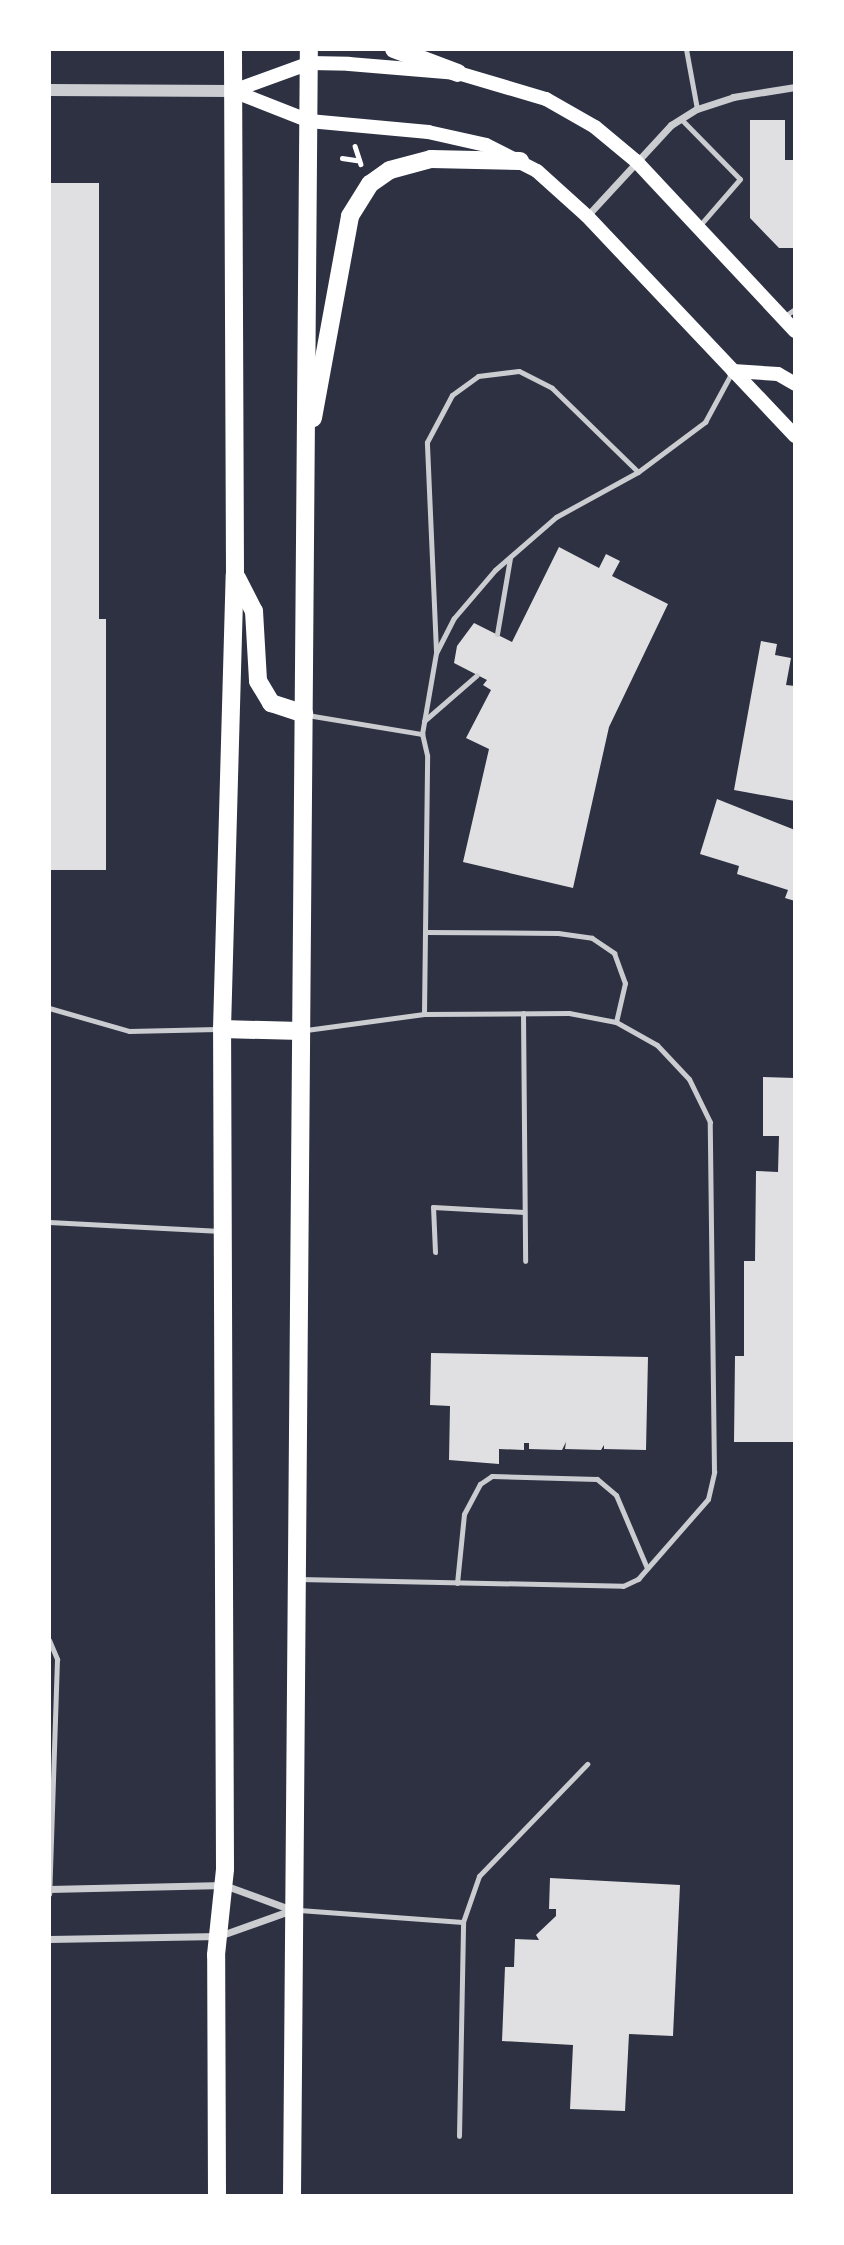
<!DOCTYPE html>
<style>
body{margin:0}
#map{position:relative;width:844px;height:2245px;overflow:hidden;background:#2d3142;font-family:"PT Sans",sans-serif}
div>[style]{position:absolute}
.building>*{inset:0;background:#e0e0e3}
.path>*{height:4.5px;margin:-2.25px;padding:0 2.25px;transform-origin:2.25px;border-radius:2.25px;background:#fff}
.service>*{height:5px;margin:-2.5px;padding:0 2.5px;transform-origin:2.5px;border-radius:2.5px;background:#caccd0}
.minor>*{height:7px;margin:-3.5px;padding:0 3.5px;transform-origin:3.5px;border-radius:3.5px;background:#caccd0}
.tertiary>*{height:12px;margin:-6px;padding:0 6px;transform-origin:6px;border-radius:6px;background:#caccd0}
.secondary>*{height:14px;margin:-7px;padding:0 7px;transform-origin:7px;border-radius:7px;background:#fff}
.primary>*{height:18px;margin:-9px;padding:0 9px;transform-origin:9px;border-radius:9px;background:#fff}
span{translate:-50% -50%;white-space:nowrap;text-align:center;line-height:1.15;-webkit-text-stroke:7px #fff;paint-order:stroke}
.frame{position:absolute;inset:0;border:51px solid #fff;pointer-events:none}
</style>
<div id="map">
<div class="building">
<i style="clip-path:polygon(750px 120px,785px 120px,785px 160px,795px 160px,795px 248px,779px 248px,750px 218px)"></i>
<i style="clip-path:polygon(49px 183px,99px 183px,99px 619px,106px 619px,106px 870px,49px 870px)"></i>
<i style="clip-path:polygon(559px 547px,599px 568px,606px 554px,620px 561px,612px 576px,668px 604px,609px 727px,573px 888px,463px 862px,489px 749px,466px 738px,491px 690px,483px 685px,487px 680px,454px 663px,457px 646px,474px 623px,512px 642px)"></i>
<i style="clip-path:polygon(761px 641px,777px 644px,775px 655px,791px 658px,786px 685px,795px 686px,795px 801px,734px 790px)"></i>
<i style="clip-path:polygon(717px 799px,795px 830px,795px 901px,785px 898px,788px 890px,737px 874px,739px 866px,700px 854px)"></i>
<i style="clip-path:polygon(763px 1077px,795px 1078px,795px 1442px,734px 1442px,735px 1356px,744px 1356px,744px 1261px,755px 1261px,756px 1171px,778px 1172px,779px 1136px,763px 1136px)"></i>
<i style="clip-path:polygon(431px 1353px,648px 1357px,646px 1450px,604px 1449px,604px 1445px,601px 1450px,565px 1449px,566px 1442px,562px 1450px,529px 1449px,529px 1443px,524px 1443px,524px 1450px,499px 1449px,499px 1464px,449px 1460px,450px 1406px,430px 1405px)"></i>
<i style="clip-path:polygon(550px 1878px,680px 1885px,673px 2036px,629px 2034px,625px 2111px,570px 2109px,573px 2045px,502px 2041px,505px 1967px,514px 1967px,515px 1939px,539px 1940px,536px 1935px,556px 1916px,556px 1909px,549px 1909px)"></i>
</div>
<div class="path">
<i style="left:355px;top:146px;width:19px;rotate:72deg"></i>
<i style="left:342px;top:158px;width:15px;rotate:8deg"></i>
</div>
<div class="service">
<i style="left:686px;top:49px;width:61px;rotate:79.6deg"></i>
<i style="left:681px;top:119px;width:84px;rotate:45.5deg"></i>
<i style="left:740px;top:179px;width:61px;rotate:131deg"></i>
<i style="left:785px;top:316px;width:12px;rotate:-35deg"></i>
<i style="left:497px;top:634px;width:77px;rotate:-80.3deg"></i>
<i style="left:436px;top:651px;width:209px;rotate:-92.5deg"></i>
<i style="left:427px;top:442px;width:53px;rotate:-62deg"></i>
<i style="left:452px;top:395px;width:32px;rotate:-36deg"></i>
<i style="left:478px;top:376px;width:41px;rotate:-7deg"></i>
<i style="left:519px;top:371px;width:37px;rotate:27deg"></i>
<i style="left:552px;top:388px;width:120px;rotate:44.3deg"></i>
<i style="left:307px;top:715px;width:117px;rotate:9.4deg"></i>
<i style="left:424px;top:721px;width:70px;rotate:-41deg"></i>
<i style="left:425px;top:932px;width:133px;rotate:0.4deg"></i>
<i style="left:558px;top:933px;width:34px;rotate:8deg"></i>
<i style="left:592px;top:938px;width:27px;rotate:34deg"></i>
<i style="left:614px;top:953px;width:32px;rotate:70deg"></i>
<i style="left:625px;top:983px;width:40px;rotate:103deg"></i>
<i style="left:49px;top:1008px;width:83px;rotate:16deg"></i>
<i style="left:129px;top:1031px;width:88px;rotate:-1.3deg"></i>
<i style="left:523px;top:1013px;width:248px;rotate:89.5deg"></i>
<i style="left:424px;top:1014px;width:259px;rotate:-89.3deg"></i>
<i style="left:427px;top:755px;width:22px;rotate:-103deg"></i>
<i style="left:422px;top:734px;width:82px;rotate:-80.2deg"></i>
<i style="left:436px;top:653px;width:39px;rotate:-63deg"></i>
<i style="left:454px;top:618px;width:63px;rotate:-49.5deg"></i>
<i style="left:495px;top:570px;width:81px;rotate:-41deg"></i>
<i style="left:556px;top:517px;width:94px;rotate:-28.8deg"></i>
<i style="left:638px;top:472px;width:84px;rotate:-36.7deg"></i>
<i style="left:705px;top:422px;width:57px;rotate:-61.6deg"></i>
<i style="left:49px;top:1222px;width:172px;rotate:3deg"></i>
<i style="left:435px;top:1252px;width:45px;rotate:-92.5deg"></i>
<i style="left:433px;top:1207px;width:91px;rotate:3.1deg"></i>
<i style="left:299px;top:1579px;width:324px;rotate:1.2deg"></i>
<i style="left:623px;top:1586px;width:17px;rotate:-25deg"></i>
<i style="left:638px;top:1579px;width:106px;rotate:-48.8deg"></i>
<i style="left:708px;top:1499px;width:28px;rotate:-77deg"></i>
<i style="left:714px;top:1472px;width:350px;rotate:-90.7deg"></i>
<i style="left:710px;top:1122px;width:48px;rotate:-116deg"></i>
<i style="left:689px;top:1079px;width:47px;rotate:-133.3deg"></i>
<i style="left:657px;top:1045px;width:47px;rotate:-150.7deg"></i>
<i style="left:616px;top:1022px;width:48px;rotate:-169.2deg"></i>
<i style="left:569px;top:1013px;width:145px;rotate:179.6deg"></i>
<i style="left:424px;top:1014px;width:119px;rotate:172.3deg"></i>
<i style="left:457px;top:1583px;width:69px;rotate:-84.2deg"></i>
<i style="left:464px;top:1514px;width:34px;rotate:-62deg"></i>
<i style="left:480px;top:1484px;width:14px;rotate:-34deg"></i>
<i style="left:492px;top:1476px;width:105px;rotate:1.6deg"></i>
<i style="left:597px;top:1479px;width:25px;rotate:40deg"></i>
<i style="left:616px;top:1495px;width:79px;rotate:67deg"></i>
<i style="left:49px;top:1640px;width:21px;rotate:67deg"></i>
<i style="left:57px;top:1659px;width:235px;rotate:91.9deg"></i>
<i style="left:299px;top:1910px;width:164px;rotate:4.2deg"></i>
<i style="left:459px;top:2136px;width:214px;rotate:-88.9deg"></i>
<i style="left:463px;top:1922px;width:49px;rotate:-70.8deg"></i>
<i style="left:479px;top:1876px;width:156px;rotate:-46deg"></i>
</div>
<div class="minor">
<i style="left:587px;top:216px;width:124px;rotate:-47.3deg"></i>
<i style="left:671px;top:125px;width:31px;rotate:-32deg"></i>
<i style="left:697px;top:109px;width:38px;rotate:-18deg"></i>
<i style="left:733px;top:97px;width:63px;rotate:-9.2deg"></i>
<i style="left:49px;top:1889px;width:175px;rotate:-1.3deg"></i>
<i style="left:224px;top:1885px;width:72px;rotate:20.2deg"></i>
<i style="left:49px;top:1939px;width:170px;rotate:-1deg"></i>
<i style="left:219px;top:1936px;width:77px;rotate:-19.6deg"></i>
</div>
<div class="tertiary">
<i style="left:49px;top:90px;width:184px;rotate:0.3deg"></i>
</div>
<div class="secondary">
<i style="left:233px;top:91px;width:82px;rotate:21.5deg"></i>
<i style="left:309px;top:121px;width:120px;rotate:5.3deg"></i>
<i style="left:428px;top:132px;width:59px;rotate:12.6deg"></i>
<i style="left:486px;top:145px;width:57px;rotate:27deg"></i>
<i style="left:537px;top:171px;width:67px;rotate:42deg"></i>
<i style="left:587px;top:216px;width:303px;rotate:46.6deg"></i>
<i style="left:233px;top:91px;width:82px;rotate:-20deg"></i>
<i style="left:310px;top:63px;width:39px;rotate:1deg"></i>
<i style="left:349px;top:64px;width:109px;rotate:4.7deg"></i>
<i style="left:458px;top:73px;width:92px;rotate:16.5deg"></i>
<i style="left:546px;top:99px;width:56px;rotate:29.7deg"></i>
<i style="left:595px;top:127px;width:53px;rotate:39.7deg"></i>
<i style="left:636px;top:161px;width:233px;rotate:46.9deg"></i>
<i style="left:733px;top:371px;width:45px;rotate:3.8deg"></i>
<i style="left:778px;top:374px;width:20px;rotate:30deg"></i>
</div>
<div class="primary">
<i style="left:394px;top:49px;width:68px;rotate:20.6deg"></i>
<i style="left:313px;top:418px;width:205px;rotate:-79.6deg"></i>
<i style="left:350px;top:216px;width:38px;rotate:-58deg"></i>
<i style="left:370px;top:184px;width:24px;rotate:-35deg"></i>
<i style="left:390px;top:170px;width:42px;rotate:-15deg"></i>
<i style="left:431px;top:159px;width:89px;rotate:1.3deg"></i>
<i style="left:237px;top:578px;width:37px;rotate:63deg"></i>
<i style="left:254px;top:611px;width:70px;rotate:86.7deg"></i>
<i style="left:258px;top:681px;width:26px;rotate:59deg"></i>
<i style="left:271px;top:703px;width:35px;rotate:18deg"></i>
<i style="left:222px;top:1029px;width:79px;rotate:1.5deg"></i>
<i style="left:217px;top:2196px;width:241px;rotate:-90.2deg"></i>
<i style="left:216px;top:1955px;width:86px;rotate:-84deg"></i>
<i style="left:225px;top:1869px;width:840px;rotate:-90.2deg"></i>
<i style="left:222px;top:1029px;width:454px;rotate:-88.4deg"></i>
<i style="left:235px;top:575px;width:526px;rotate:-90.22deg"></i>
<i style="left:292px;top:2196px;width:2147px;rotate:-89.55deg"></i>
</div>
<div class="frame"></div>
</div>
